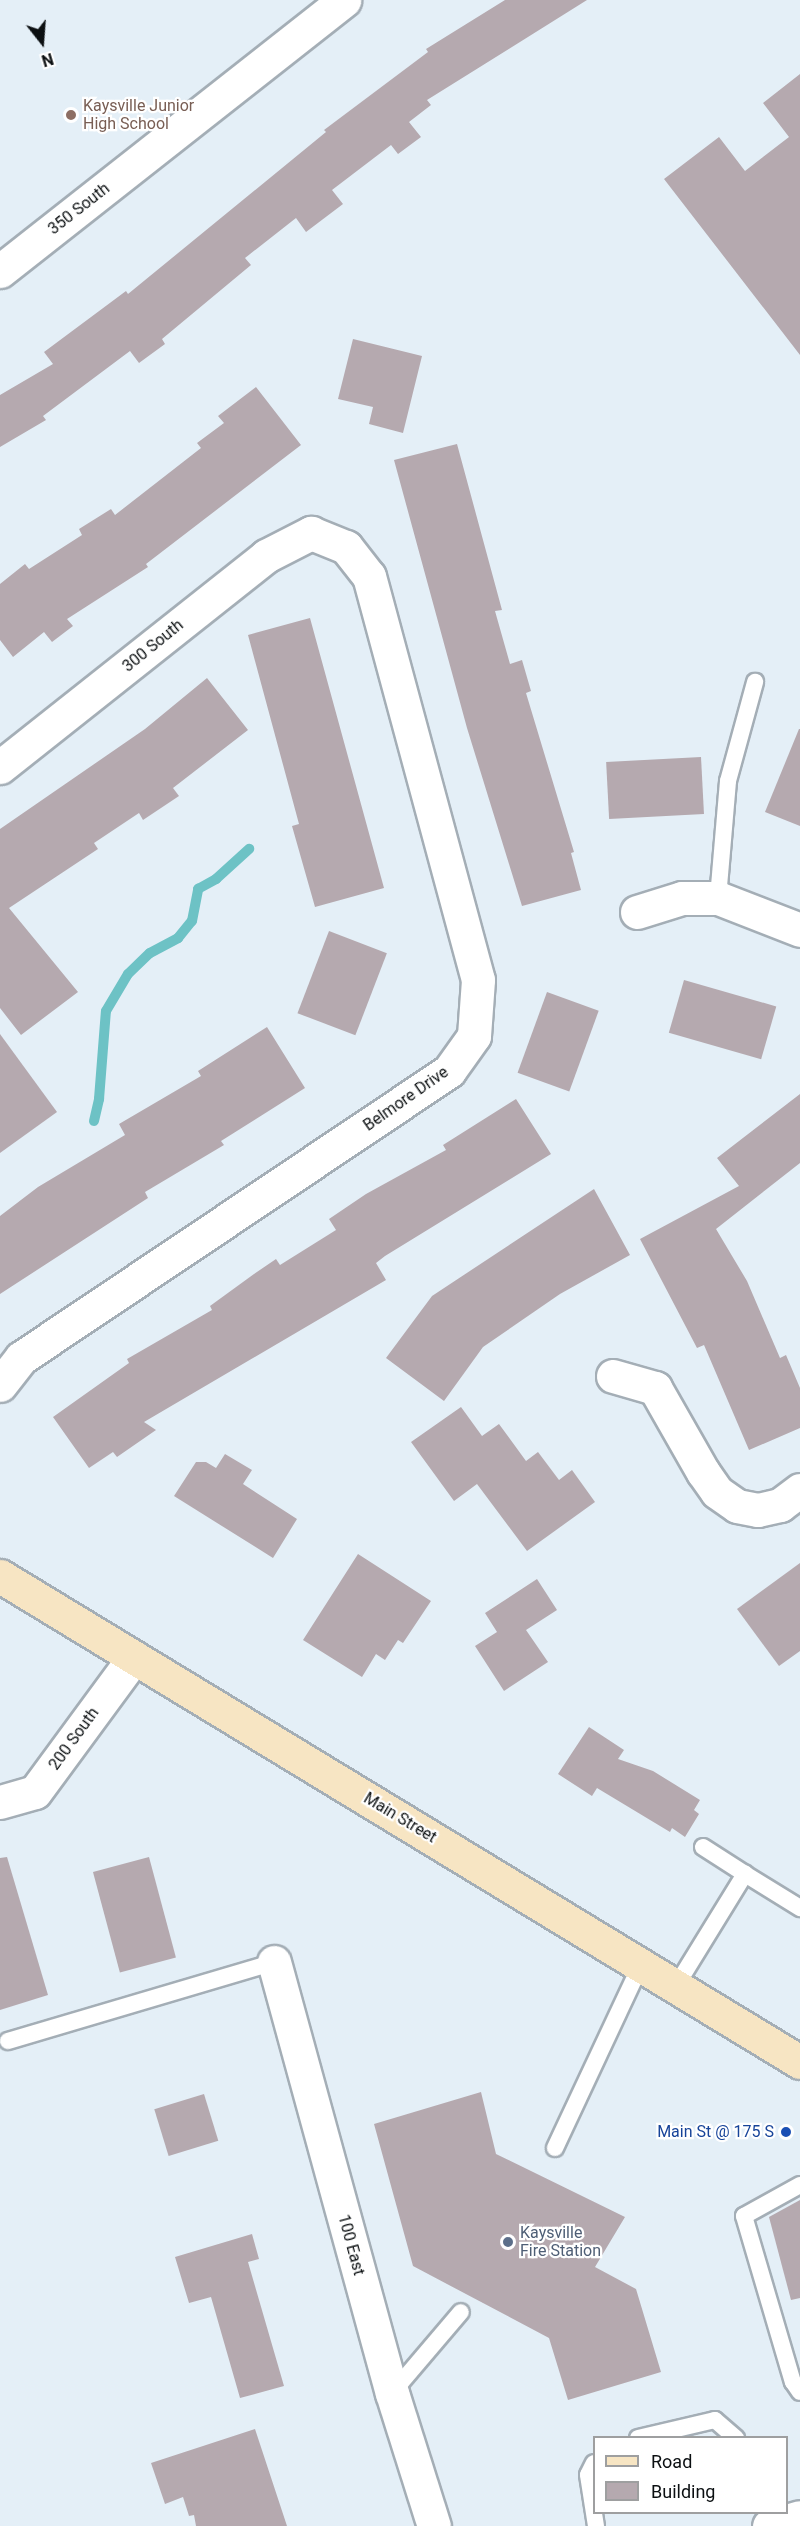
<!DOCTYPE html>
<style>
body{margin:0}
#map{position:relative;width:800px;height:2526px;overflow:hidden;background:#e4eff7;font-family:Roboto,sans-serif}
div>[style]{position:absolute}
.stream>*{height:10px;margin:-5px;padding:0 5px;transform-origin:5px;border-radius:5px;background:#6dc2c5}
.building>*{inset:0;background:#b5a9af;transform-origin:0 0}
.roads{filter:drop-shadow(2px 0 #a4aeb6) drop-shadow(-2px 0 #a4aeb6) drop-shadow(0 2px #a4aeb6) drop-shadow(0 -2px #a4aeb6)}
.service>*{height:16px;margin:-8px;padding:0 8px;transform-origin:8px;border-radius:8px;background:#fff}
.minor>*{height:33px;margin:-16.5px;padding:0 16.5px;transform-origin:16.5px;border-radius:16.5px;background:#fff}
.secondary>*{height:33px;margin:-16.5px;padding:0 16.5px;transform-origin:16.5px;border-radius:16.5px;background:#f7e5c3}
.dots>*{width:16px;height:16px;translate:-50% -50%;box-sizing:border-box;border:3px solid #fff;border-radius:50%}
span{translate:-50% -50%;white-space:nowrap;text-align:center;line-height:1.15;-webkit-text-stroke:4.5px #fff;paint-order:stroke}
.education-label{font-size:16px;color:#785e54}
.left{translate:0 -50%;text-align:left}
.street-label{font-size:16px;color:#0c1012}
.transit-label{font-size:16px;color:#164399}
.right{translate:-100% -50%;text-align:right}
.service-label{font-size:16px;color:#4e5e75}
.legend{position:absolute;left:593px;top:2436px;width:195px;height:78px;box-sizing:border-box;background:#fff;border:2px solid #9e9fa0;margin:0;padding:8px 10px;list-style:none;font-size:18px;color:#0c1012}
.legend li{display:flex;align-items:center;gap:12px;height:30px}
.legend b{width:30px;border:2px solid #9e9fa0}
.north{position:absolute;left:12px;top:12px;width:60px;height:60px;-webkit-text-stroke:4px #fff;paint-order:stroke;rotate:163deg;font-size:16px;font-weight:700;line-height:24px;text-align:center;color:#0c1012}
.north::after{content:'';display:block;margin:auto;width:21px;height:27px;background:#0c1012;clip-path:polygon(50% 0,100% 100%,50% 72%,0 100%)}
</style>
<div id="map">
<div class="stream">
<i style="left:94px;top:1121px;width:23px;rotate:-77deg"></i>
<i style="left:99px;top:1099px;width:88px;rotate:-85.5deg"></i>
<i style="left:106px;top:1011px;width:43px;rotate:-59.3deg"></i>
<i style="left:128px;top:974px;width:30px;rotate:-44deg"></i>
<i style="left:150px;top:953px;width:32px;rotate:-28deg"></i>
<i style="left:178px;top:938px;width:22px;rotate:-51deg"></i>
<i style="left:192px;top:921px;width:33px;rotate:-79deg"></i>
<i style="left:198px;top:889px;width:21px;rotate:-29deg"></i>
<i style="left:216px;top:879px;width:45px;rotate:-42.3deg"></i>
</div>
<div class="building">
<i style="clip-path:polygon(505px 0,587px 0,427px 100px,431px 105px,409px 122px,421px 137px,398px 154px,391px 145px,332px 190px,343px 204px,306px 232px,296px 218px,245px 258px,251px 265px,162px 339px,165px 344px,139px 363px,130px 351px,43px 416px,46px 420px,0 447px,0 395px,53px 364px,44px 352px,126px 291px,128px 294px,326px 132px,324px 130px,428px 52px,426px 49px)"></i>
<i style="clip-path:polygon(800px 74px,800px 355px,664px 179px,719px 137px,745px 171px,789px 137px,763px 103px)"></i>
<i style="clip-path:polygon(353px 339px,422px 356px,403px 433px,369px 424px,373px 407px,338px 399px)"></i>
<i style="clip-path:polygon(256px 387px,301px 445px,146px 564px,148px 567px,67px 619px,73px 626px,52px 642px,44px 632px,13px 657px,0 640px,0 584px,25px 564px,29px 569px,82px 535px,79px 529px,111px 509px,115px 515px,201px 448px,197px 443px,224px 423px,218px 416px)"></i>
<i style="clip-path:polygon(457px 444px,502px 610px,495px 611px,510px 664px,522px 660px,531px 691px,526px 693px,574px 852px,571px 853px,581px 890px,522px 906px,467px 728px,394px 460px)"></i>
<i style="clip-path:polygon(310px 618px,384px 888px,315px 907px,292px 826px,299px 824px,248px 635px)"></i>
<i style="clip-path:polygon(207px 678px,248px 730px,173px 788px,179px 796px,143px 820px,139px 813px,94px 843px,98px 849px,9px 908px,78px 992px,21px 1035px,0 1008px,0 829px,145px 729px)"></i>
<i style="clip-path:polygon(799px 729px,800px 729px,800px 826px,765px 812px)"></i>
<i style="left:701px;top:757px;width:57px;height:95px;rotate:87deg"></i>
<i style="left:329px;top:931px;width:62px;height:88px;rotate:21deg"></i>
<i style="left:684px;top:980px;width:96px;height:55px;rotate:16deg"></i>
<i style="left:547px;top:992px;width:55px;height:86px;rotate:20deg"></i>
<i style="clip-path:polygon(267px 1027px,305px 1088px,221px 1141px,224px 1145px,145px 1192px,148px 1198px,0 1294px,0 1216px,38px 1187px,125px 1135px,119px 1124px,201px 1076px,198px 1071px)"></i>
<i style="clip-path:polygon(0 1034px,57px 1112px,0 1153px)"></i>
<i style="clip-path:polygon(800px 1094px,800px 1163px,716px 1229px,747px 1281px,780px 1358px,786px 1355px,800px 1388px,800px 1428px,749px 1450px,704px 1345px,697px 1348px,640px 1239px,739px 1186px,717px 1158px)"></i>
<i style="clip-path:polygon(516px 1099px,551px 1154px,385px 1256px,376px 1263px,386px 1280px,144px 1422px,156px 1430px,117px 1457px,113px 1452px,89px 1468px,53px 1417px,129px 1363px,127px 1359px,212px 1310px,210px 1306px,254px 1274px,276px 1259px,280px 1265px,336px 1230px,329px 1219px,366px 1194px,446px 1150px,443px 1145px)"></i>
<i style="clip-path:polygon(594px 1189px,630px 1255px,560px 1294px,483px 1347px,444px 1401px,386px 1358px,432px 1296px)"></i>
<i style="clip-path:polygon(461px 1407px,482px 1436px,499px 1424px,526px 1461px,538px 1452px,559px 1480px,572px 1470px,595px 1502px,527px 1551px,477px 1484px,454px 1501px,411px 1442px)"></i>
<i style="clip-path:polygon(225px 1454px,252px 1470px,243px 1484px,297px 1519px,273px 1558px,174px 1496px,196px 1462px,206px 1462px,216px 1468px)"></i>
<i style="clip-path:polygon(358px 1554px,431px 1601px,403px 1643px,398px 1640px,385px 1660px,376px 1654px,362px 1677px,303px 1640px)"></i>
<i style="clip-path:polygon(800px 1563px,800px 1651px,779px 1666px,737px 1609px)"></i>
<i style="clip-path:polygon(537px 1579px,557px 1610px,526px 1630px,548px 1662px,504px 1691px,475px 1646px,497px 1632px,485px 1613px)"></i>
<i style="clip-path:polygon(589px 1727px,624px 1750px,618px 1759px,653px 1771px,700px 1800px,694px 1810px,699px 1814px,685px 1837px,672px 1828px,670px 1832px,597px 1788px,592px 1796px,558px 1774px)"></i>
<i style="clip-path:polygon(7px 1857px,48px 1995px,0 2010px,0 1858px)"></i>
<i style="left:149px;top:1857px;width:104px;height:58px;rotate:75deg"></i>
<i style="clip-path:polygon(481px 2092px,496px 2154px,625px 2217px,595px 2267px,636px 2289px,661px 2372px,568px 2400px,549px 2338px,413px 2266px,374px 2124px)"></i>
<i style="left:204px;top:2094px;width:49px;height:52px;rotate:73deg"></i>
<i style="clip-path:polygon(800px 2200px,800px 2298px,791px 2300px,769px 2217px)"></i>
<i style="clip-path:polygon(252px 2234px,259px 2259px,248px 2262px,284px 2386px,240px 2398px,211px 2297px,189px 2303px,175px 2257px)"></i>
<i style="clip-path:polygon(255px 2429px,287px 2526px,196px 2526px,194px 2515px,189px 2516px,183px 2497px,165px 2504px,151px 2463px)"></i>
</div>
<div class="roads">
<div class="service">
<i style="left:718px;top:898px;width:117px;rotate:-85.1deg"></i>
<i style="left:728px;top:781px;width:103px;rotate:-74.7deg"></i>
<i style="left:703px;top:1847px;width:50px;rotate:32.7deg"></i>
<i style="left:676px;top:1986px;width:132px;rotate:-58.4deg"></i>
<i style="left:745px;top:1874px;width:65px;rotate:31.7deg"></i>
<i style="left:8px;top:2041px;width:277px;rotate:-16.5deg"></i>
<i style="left:555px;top:2148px;width:203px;rotate:-64.9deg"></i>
<i style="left:800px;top:2185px;width:64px;rotate:151deg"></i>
<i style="left:744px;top:2216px;width:173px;rotate:73.6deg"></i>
<i style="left:793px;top:2382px;width:12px;rotate:55deg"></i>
<i style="left:392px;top:2393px;width:106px;rotate:-49.6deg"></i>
<i style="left:638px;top:2438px;width:79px;rotate:-13.2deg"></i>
<i style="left:715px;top:2420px;width:28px;rotate:41deg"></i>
<i style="left:594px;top:2463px;width:13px;rotate:117deg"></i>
<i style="left:588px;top:2475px;width:52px;rotate:81.1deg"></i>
</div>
<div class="minor">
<i style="left:0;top:271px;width:438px;rotate:-38.2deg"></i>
<i style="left:0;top:767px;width:340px;rotate:-38.4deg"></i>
<i style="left:266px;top:556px;width:51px;rotate:-27.1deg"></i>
<i style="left:311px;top:533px;width:38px;rotate:22deg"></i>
<i style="left:346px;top:547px;width:37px;rotate:52deg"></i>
<i style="left:369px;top:576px;width:418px;rotate:74.9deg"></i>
<i style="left:478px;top:980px;width:56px;rotate:94.1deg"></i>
<i style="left:474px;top:1036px;width:43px;rotate:125.5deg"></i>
<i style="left:449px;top:1071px;width:515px;rotate:146.16deg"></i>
<i style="left:21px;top:1358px;width:34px;rotate:128deg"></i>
<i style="left:637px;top:912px;width:47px;rotate:-17.3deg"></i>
<i style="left:682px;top:898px;width:36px"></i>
<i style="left:718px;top:898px;width:88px;rotate:21.3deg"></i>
<i style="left:613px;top:1376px;width:44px;rotate:15.9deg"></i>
<i style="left:655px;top:1388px;width:97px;rotate:60.3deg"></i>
<i style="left:703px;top:1472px;width:24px;rotate:55deg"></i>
<i style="left:717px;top:1492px;width:24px;rotate:35deg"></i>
<i style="left:737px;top:1506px;width:21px;rotate:11deg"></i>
<i style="left:758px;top:1510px;width:23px;rotate:-13deg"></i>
<i style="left:780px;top:1505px;width:25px;rotate:-37deg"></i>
<i style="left:0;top:1802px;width:36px;rotate:-16deg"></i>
<i style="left:35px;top:1792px;width:167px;rotate:-53.7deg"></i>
<i style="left:274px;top:1962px;width:447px;rotate:74.7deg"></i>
<i style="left:392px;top:2393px;width:139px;rotate:72.5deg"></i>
<i style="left:769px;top:2526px;width:32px;rotate:-16deg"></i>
</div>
<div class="secondary">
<i style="left:0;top:1576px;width:936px;rotate:31.28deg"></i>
</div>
</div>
<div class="dots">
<i style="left:71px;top:115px;background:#8d6e63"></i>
<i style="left:786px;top:2132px;background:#1a4fb4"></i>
<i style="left:508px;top:2242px;background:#5c6f8a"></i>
</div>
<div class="education-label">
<span class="left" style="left:83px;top:115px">Kaysville Junior<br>High School</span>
</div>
<div class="street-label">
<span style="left:79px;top:209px;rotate:-38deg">350 South</span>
<span style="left:153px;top:646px;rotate:-39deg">300 South</span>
<span style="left:406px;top:1099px;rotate:-35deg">Belmore Drive</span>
<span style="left:74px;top:1739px;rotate:-54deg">200 South</span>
<span style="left:400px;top:1818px;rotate:31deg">Main Street</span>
<span style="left:351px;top:2245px;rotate:75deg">100 East</span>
</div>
<div class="transit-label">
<span class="right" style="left:774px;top:2132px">Main St @ 175 S</span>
</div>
<div class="service-label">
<span class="left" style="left:520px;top:2242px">Kaysville<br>Fire Station</span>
</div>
<ul class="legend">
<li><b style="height:8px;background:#f7e5c3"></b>Road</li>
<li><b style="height:16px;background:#b5a9af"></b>Building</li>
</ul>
<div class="north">N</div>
</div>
